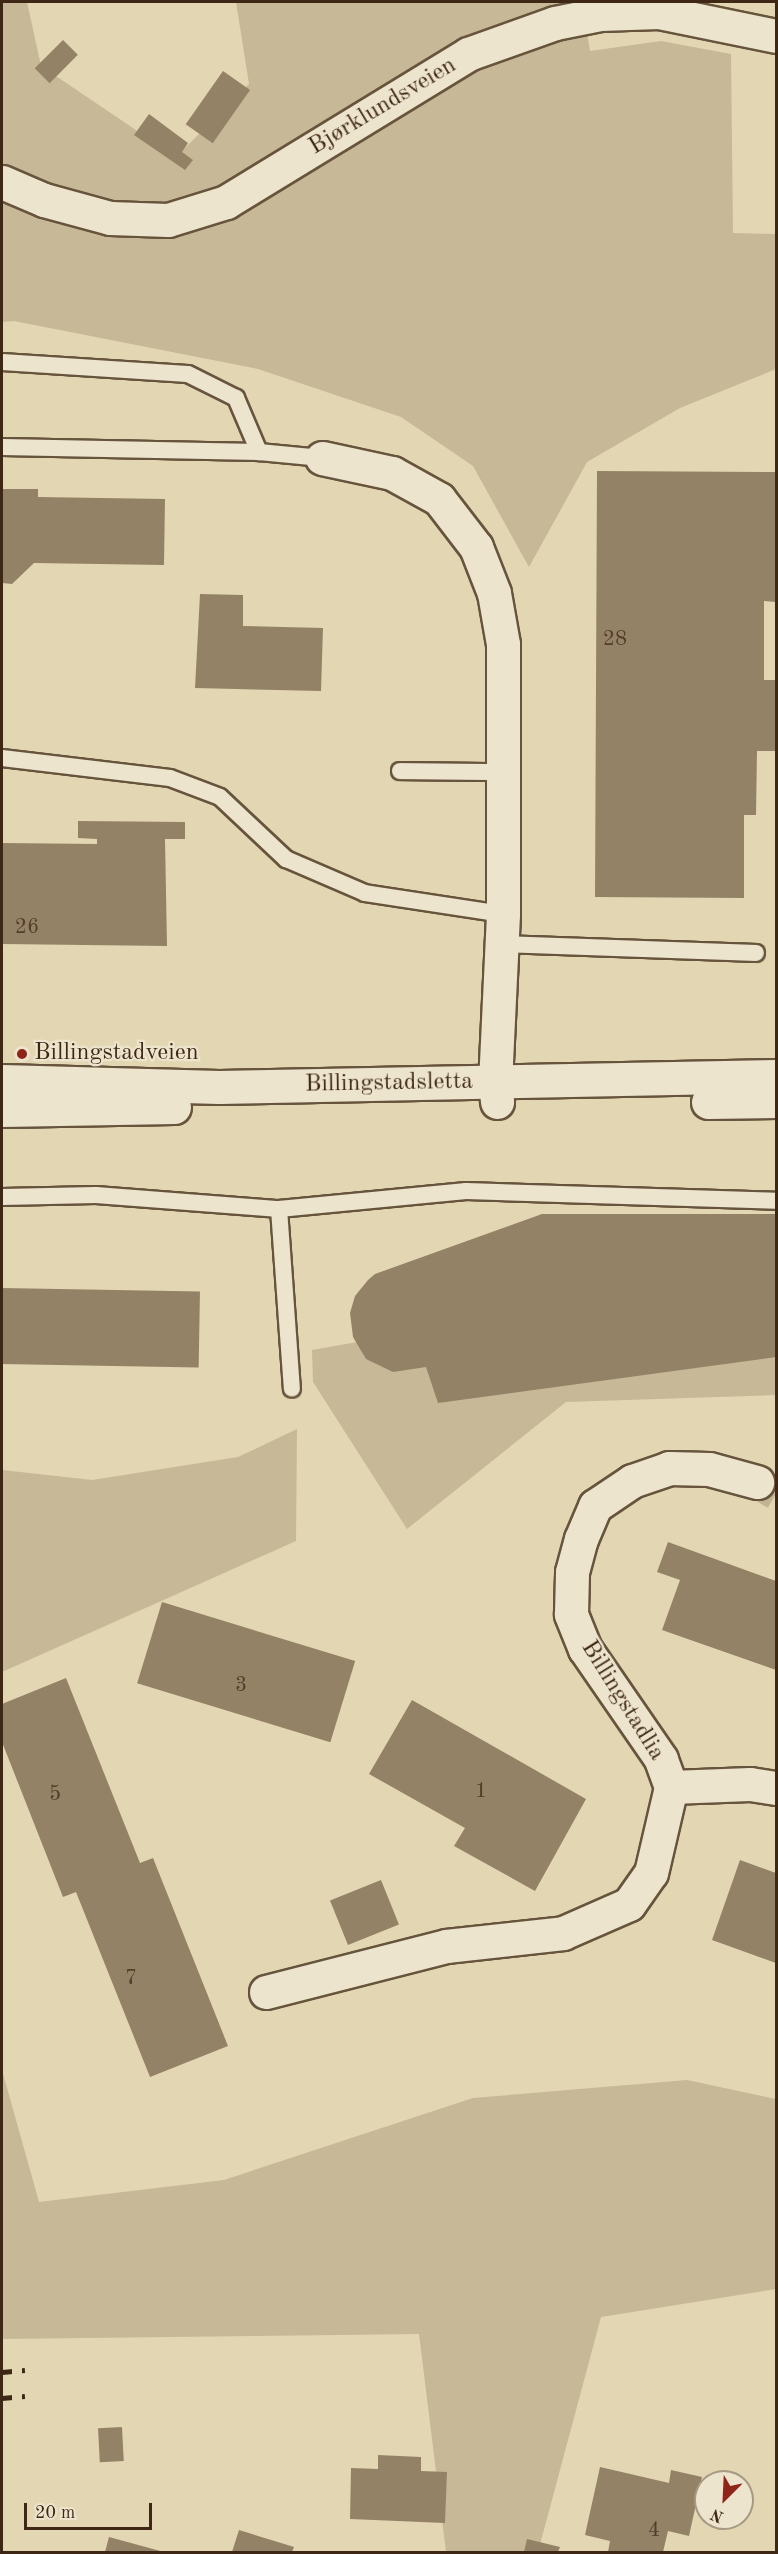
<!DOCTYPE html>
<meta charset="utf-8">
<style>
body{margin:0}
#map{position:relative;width:778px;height:2554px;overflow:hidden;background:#e3d6b2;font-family:"Old Standard TT",serif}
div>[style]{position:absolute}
.green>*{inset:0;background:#c7b897}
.building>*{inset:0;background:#948267;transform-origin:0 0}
.minor-tunnel>*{height:33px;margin-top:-16.5px;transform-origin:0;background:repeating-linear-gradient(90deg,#c2b393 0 33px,transparent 0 49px)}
.roads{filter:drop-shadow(2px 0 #67543c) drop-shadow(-2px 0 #67543c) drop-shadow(0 2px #67543c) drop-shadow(0 -2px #67543c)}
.service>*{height:16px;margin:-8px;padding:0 8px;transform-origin:8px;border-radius:8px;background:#ede4cd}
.minor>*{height:33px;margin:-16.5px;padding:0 16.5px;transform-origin:16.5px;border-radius:16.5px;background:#ede4cd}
.secondary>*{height:33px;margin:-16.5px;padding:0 16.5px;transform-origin:16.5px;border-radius:16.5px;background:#ede4cd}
.rail>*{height:4.5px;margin-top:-2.25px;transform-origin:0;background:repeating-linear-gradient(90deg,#3e2815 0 10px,transparent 0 20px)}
.dots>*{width:16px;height:16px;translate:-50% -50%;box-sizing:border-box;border:3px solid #ede4cd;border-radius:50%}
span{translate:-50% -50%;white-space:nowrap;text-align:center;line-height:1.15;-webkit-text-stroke:4.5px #ede4cd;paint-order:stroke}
.number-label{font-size:21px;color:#543e2a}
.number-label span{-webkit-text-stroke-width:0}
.street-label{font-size:24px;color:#3e2815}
.poi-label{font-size:24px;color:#3e2815}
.left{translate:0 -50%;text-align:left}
.frame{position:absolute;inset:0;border:3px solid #3e2815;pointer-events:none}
.north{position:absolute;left:694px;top:2470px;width:60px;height:60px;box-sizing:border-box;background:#ede4cd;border:2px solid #a79983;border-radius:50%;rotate:204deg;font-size:16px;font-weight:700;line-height:24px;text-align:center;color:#3e2815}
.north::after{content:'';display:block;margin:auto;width:21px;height:27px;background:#8f2418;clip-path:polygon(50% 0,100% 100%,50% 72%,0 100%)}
.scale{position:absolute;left:24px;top:2503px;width:128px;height:27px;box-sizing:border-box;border:3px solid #3e2815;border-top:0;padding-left:8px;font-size:18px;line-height:21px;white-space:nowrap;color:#3e2815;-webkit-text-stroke:4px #ede4cd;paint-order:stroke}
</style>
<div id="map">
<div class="green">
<i style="clip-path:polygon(2px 2px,27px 2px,41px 66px,176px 157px,249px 84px,236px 2px,582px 2px,590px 51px,661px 41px,731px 54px,733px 233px,776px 234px,776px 369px,680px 408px,587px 462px,529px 567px,473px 466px,401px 417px,258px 369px,14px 321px,2px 322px)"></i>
<i style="clip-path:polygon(583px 1302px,776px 1302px,776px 1395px,566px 1402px,407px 1529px,313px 1382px,312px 1350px)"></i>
<i style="clip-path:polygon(297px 1429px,296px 1541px,2px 1672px,2px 1470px,92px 1480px,238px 1457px)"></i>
<i style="clip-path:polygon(2px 2070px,39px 2202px,224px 2180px,473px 2098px,687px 2080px,776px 2099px,776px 2289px,601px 2317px,538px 2552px,446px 2552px,419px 2334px,2px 2339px)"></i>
</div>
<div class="building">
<i style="left:63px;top:40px;width:21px;height:40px;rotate:45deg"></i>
<i style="left:223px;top:71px;width:33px;height:65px;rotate:35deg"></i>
<i style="clip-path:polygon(149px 114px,188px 143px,182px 152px,193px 160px,185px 170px,134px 135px)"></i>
<i style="clip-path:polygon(597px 471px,776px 472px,776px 602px,764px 601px,764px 680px,776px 680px,776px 751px,757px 751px,756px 815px,744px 815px,744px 898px,595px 897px)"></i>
<i style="clip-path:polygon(2px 489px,38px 489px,38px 497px,165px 499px,164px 565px,34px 563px,12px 584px,2px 583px)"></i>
<i style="clip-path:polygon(200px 594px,243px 595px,243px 626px,323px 628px,321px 691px,195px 688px)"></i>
<i style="clip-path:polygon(78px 821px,185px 822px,185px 839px,165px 839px,167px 946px,2px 944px,2px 843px,97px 844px,97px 839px,78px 838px)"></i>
<i style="clip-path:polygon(542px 1214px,776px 1214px,776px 1357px,438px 1403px,426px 1367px,393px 1372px,366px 1359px,353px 1337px,350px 1313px,355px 1296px,368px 1280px,375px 1274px)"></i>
<i style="left:2px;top:1288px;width:198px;height:76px;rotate:1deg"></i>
<i style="clip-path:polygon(668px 1542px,776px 1581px,776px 1670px,662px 1630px,680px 1580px,657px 1572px)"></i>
<i style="left:162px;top:1602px;width:202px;height:85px;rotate:17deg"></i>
<i style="clip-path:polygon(66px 1678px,140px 1863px,153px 1858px,228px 2046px,150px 2077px,76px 1892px,63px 1897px,2px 1742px,2px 1704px)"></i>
<i style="clip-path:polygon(412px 1700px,586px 1799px,535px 1891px,454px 1846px,465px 1828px,369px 1774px)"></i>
<i style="clip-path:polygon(740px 1860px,776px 1873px,776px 1963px,712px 1940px)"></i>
<i style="left:381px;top:1880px;width:48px;height:55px;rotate:68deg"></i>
<i style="left:122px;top:2427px;width:34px;height:24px;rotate:87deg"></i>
<i style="clip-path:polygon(378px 2455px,421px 2457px,421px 2471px,447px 2472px,445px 2523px,350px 2519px,351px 2468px,378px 2469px)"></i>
<i style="clip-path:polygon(600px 2467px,669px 2483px,671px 2470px,702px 2477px,689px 2536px,668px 2531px,663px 2552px,608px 2552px,610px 2541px,585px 2535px)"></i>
<i style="clip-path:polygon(239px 2530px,294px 2547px,292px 2552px,232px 2552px)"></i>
<i style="clip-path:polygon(109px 2537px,164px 2552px,105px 2552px)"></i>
<i style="clip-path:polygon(527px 2539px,560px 2547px,558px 2552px,524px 2552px)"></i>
</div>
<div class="minor-tunnel">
<i style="left:757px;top:1482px;width:22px;rotate:30deg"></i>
</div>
<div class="roads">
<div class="service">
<i style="left:2px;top:362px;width:186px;rotate:3.7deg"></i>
<i style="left:188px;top:374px;width:54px;rotate:26.6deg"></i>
<i style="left:236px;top:398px;width:59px;rotate:66.9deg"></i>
<i style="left:2px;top:447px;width:257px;rotate:1.1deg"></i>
<i style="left:259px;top:452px;width:63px;rotate:5.4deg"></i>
<i style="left:2px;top:758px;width:169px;rotate:6.8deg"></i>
<i style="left:170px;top:778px;width:53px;rotate:20.8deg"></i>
<i style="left:220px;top:797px;width:91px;rotate:43.2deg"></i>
<i style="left:286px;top:859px;width:86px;rotate:23.3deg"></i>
<i style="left:365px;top:893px;width:140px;rotate:8.7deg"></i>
<i style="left:400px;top:771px;width:104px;rotate:0.6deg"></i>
<i style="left:502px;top:944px;width:254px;rotate:2deg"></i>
<i style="left:2px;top:1197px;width:94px;rotate:-1.2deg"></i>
<i style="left:96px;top:1195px;width:184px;rotate:4.4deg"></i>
<i style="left:279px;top:1209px;width:188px;rotate:-5.5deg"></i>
<i style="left:466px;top:1191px;width:310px;rotate:1.8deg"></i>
<i style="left:279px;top:1209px;width:180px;rotate:85.9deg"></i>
</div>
<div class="minor">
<i style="left:2px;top:182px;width:46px;rotate:23.2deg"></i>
<i style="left:44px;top:200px;width:68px;rotate:15.3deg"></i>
<i style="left:110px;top:218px;width:58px;rotate:2deg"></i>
<i style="left:168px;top:220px;width:61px;rotate:-17.2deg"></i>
<i style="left:226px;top:202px;width:284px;rotate:-31.4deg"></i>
<i style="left:468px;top:54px;width:92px;rotate:-19.6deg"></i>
<i style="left:555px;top:23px;width:46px;rotate:-11.3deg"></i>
<i style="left:600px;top:14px;width:59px;rotate:-1.9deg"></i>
<i style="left:659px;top:12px;width:119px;rotate:11.6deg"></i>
<i style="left:322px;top:458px;width:72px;rotate:12.1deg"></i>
<i style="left:392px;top:473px;width:54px;rotate:29deg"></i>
<i style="left:439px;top:499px;width:61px;rotate:52.4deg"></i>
<i style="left:476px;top:547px;width:49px;rotate:68.6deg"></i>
<i style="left:494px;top:593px;width:52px;rotate:80deg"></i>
<i style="left:503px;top:644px;width:270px;rotate:90deg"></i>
<i style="left:503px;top:914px;width:168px;rotate:92.7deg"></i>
<i style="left:495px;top:1082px;width:20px;rotate:84deg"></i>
<i style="left:671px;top:1787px;width:79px;rotate:-2.2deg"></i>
<i style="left:750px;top:1784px;width:26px;rotate:9deg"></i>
<i style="left:266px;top:1992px;width:186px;rotate:-14.3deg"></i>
<i style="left:446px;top:1946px;width:118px;rotate:-6.3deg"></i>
<i style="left:563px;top:1933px;width:72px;rotate:-23.7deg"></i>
<i style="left:629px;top:1904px;width:38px;rotate:-55deg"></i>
<i style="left:651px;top:1873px;width:88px;rotate:-76.9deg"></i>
<i style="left:671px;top:1787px;width:30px;rotate:-110deg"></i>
<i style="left:661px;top:1759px;width:134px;rotate:-124.6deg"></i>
<i style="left:585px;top:1649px;width:38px;rotate:-112deg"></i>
<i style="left:571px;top:1614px;width:42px;rotate:-88.6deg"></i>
<i style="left:572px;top:1572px;width:34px;rotate:-75deg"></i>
<i style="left:581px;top:1539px;width:36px;rotate:-67deg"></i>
<i style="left:595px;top:1506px;width:45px;rotate:-34deg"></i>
<i style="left:632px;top:1481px;width:39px;rotate:-19deg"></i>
<i style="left:669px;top:1468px;width:40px;rotate:1.4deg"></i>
<i style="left:709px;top:1469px;width:50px;rotate:15.2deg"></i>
</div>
<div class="secondary">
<i style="left:2px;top:1081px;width:217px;rotate:1.6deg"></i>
<i style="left:219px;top:1087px;width:557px;rotate:-1.13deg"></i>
<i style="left:708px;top:1102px;width:68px;rotate:-0.8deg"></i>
<i style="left:2px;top:1110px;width:172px;rotate:-1deg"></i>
</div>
</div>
<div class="rail">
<i style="left:2px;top:2372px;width:23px;rotate:-5deg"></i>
<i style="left:2px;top:2398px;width:23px;rotate:-5deg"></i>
</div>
<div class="dots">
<i style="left:22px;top:1054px;background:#8f2418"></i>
</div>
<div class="number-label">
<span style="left:615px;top:640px">28</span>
<span style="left:27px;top:928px">26</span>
<span style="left:241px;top:1686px">3</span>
<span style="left:481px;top:1792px">1</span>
<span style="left:55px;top:1795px">5</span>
<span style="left:131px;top:1979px">7</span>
<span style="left:654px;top:2531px">4</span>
</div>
<div class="street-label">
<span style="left:383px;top:107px;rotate:-31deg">Bjørklundsveien</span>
<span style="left:389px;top:1084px;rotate:-1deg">Billingstadsletta</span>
<span style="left:622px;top:1701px;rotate:58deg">Billingstadlia</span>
</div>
<div class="poi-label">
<span class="left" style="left:34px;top:1054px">Billingstadveien</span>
</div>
<div class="frame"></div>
<div class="north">N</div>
<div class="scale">20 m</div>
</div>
